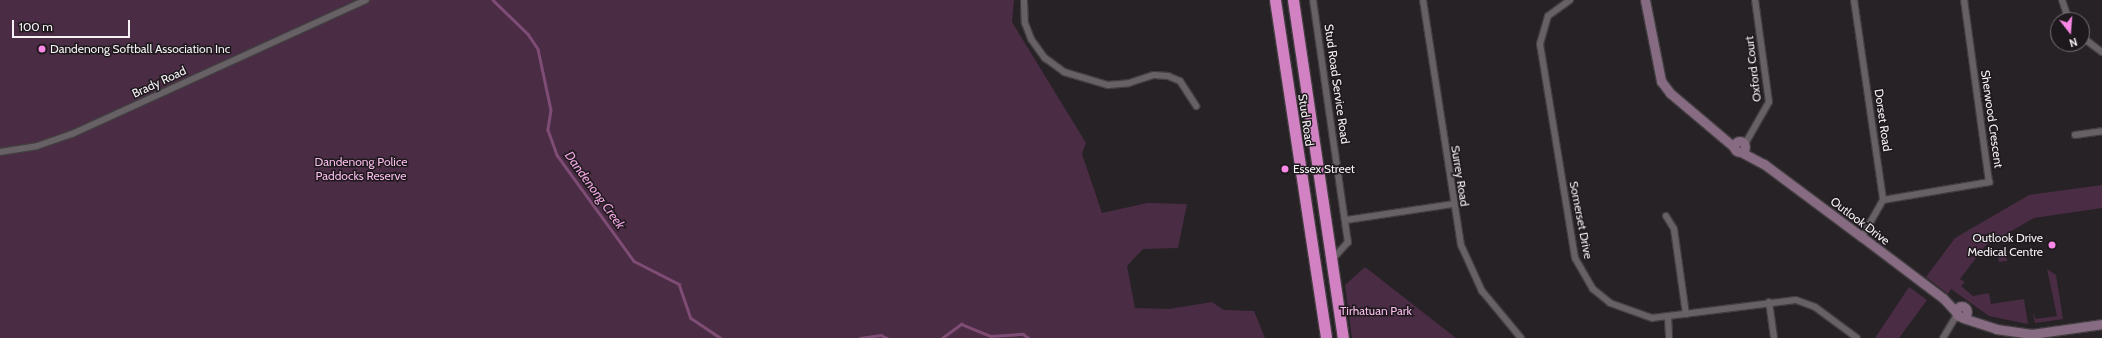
<!DOCTYPE html>
<style>
body{margin:0}
#map{position:relative;width:2102px;height:338px;overflow:hidden;background:#272226;font-family:Cabin,sans-serif}
div>[style]{position:absolute}
.green>*{inset:0;background:#4a2c44}
.stream>*{height:2.5px;margin:-1.25px;padding:0 1.25px;transform-origin:1.25px;border-radius:1.25px;background:#7e4c74}
.roads{filter:drop-shadow(1px 0 #423e41) drop-shadow(-1px 0 #423e41) drop-shadow(0 1px #423e41) drop-shadow(0 -1px #423e41)}
.street>*{height:6px;margin:-3px;padding:0 3px;transform-origin:3px;border-radius:3px;background:#676166}
.secondary>*{height:9px;margin:-4.5px;padding:0 4.5px;transform-origin:4.5px;border-radius:4.5px;background:#876b82}
.secondary>.ring{margin:-4.5px;padding:0;box-sizing:content-box;background:none;border:9px solid #876b82;border-radius:50%}
.highway>*{height:11px;margin:-5.5px;padding:0 5.5px;transform-origin:5.5px;border-radius:5.5px;background:#d282c2}
.dots>*{width:11px;height:11px;translate:-50% -50%;box-sizing:border-box;border:2px solid #1e191d;border-radius:50%}
span{translate:-50% -50%;white-space:nowrap;text-align:center;line-height:1.15;-webkit-text-stroke:3px #1e191d;paint-order:stroke}
.poi-label{font-size:12px;color:#f5f1f4}
.left{translate:0 -50%;text-align:left}
.right{translate:-100% -50%;text-align:right}
.street-label{font-size:12px;color:#f5f1f4}
.park-label{font-size:12px;color:#f8bbeb}
.water-label{font-size:13px;color:#f0a5e1;font-style:italic}
.north{position:absolute;left:2050px;top:12px;width:40px;height:40px;box-sizing:border-box;background:#1e191d;border:1px solid #746f73;border-radius:50%;rotate:163deg;font-size:11px;font-weight:700;line-height:16px;text-align:center;color:#f5f1f4}
.north::after{content:'';display:block;margin:auto;width:14px;height:18px;background:#fb87e6;clip-path:polygon(50% 0,100% 100%,50% 72%,0 100%)}
.scale{position:absolute;left:12px;top:20px;width:118px;height:18px;box-sizing:border-box;border:2px solid #f5f1f4;border-top:0;padding-left:5px;font-size:12px;line-height:14px;white-space:nowrap;color:#f5f1f4;-webkit-text-stroke:3px #1e191d;paint-order:stroke}
</style>
<div id="map">
<div class="green">
<i style="clip-path:polygon(0 0,1014px 0,1012px 22px,1086px 143px,1082px 154px,1102px 213px,1147px 203px,1187px 204px,1178px 248px,1143px 249px,1127px 266px,1135px 308px,1169px 309px,1212px 302px,1224px 310px,1254px 311px,1265px 338px,0 338px)"></i>
<i style="clip-path:polygon(2102px 185px,2102px 208px,2034px 218px,1985px 246px,1960px 279px,1965px 282px,1961px 286px,1973px 296px,1989px 293px,1991px 304px,2024px 299px,2028px 324px,1989px 316px,1951px 289px,1948px 294px,1926px 277px,1955px 238px,2029px 195px)"></i>
<i style="clip-path:polygon(2005px 247px,2007px 261px,1999px 262px,1997px 251px)"></i>
<i style="clip-path:polygon(1365px 267px,1456px 338px,1352px 338px,1345px 285px)"></i>
<i style="clip-path:polygon(2047px 269px,2056px 275px,2063px 319px,2035px 323px,2033px 313px,2036px 319px,2057px 316px)"></i>
<i style="clip-path:polygon(1909px 287px,1927px 300px,1899px 338px,1875px 338px)"></i>
</div>
<div class="stream">
<i style="left:493px;top:0;width:49px;rotate:44.2deg"></i>
<i style="left:528px;top:34px;width:18px;rotate:56deg"></i>
<i style="left:538px;top:49px;width:62px;rotate:78deg"></i>
<i style="left:551px;top:110px;width:20px;rotate:99deg"></i>
<i style="left:548px;top:130px;width:27px;rotate:70deg"></i>
<i style="left:557px;top:155px;width:131px;rotate:54deg"></i>
<i style="left:634px;top:261px;width:51px;rotate:27.1deg"></i>
<i style="left:679px;top:284px;width:36px;rotate:71deg"></i>
<i style="left:691px;top:318px;width:36px;rotate:34deg"></i>
<i style="left:860px;top:338px;width:21px;rotate:-8deg"></i>
<i style="left:881px;top:335px;width:7px;rotate:27deg"></i>
<i style="left:942px;top:338px;width:24px;rotate:-36deg"></i>
<i style="left:961px;top:324px;width:32px;rotate:22deg"></i>
<i style="left:991px;top:336px;width:32px;rotate:-4deg"></i>
<i style="left:1023px;top:334px;width:7px;rotate:34deg"></i>
</div>
<div class="roads">
<div class="street">
<i style="left:1024px;top:0;width:23px;rotate:88deg"></i>
<i style="left:1025px;top:23px;width:17px;rotate:69deg"></i>
<i style="left:1031px;top:39px;width:24px;rotate:54deg"></i>
<i style="left:1045px;top:58px;width:24px;rotate:36deg"></i>
<i style="left:1064px;top:72px;width:46px;rotate:16.5deg"></i>
<i style="left:1108px;top:85px;width:21px;rotate:-5deg"></i>
<i style="left:1129px;top:83px;width:26px;rotate:-18deg"></i>
<i style="left:1154px;top:75px;width:14px;rotate:4deg"></i>
<i style="left:1168px;top:76px;width:13px;rotate:23deg"></i>
<i style="left:1180px;top:81px;width:30px;rotate:57deg"></i>
<i style="left:1313px;top:0;width:245px;rotate:81.8deg"></i>
<i style="left:1348px;top:242px;width:24px;rotate:132deg"></i>
<i style="left:1423px;top:0;width:248px;rotate:81.2deg"></i>
<i style="left:1461px;top:245px;width:51px;rotate:65.5deg"></i>
<i style="left:1482px;top:291px;width:61px;rotate:50.3deg"></i>
<i style="left:1570px;top:0;width:27px;rotate:144deg"></i>
<i style="left:1548px;top:16px;width:29px;rotate:106deg"></i>
<i style="left:1540px;top:44px;width:217px;rotate:80.7deg"></i>
<i style="left:1575px;top:258px;width:36px;rotate:60deg"></i>
<i style="left:1593px;top:289px;width:22px;rotate:39deg"></i>
<i style="left:1610px;top:303px;width:45px;rotate:19.7deg"></i>
<i style="left:1652px;top:318px;width:145px;rotate:-7.1deg"></i>
<i style="left:1796px;top:300px;width:20px;rotate:20deg"></i>
<i style="left:1815px;top:307px;width:52px;rotate:36.4deg"></i>
<i style="left:1854px;top:0;width:202px;rotate:81.7deg"></i>
<i style="left:1883px;top:200px;width:43px;rotate:119.6deg"></i>
<i style="left:2062px;top:0;width:21px;rotate:71deg"></i>
<i style="left:2082px;top:37px;width:25px;rotate:37deg"></i>
<i style="left:2075px;top:135px;width:27px;rotate:-8deg"></i>
<i style="left:1745px;top:144px;width:48px;rotate:-60.3deg"></i>
<i style="left:1769px;top:102px;width:103px;rotate:-97.8deg"></i>
<i style="left:0;top:152px;width:37px;rotate:-9deg"></i>
<i style="left:37px;top:146px;width:37px;rotate:-19deg"></i>
<i style="left:72px;top:134px;width:323px;rotate:-24.5deg"></i>
<i style="left:1883px;top:200px;width:108px;rotate:-9.6deg"></i>
<i style="left:1989px;top:182px;width:184px;rotate:-97.8deg"></i>
<i style="left:1666px;top:216px;width:15px;rotate:58deg"></i>
<i style="left:1674px;top:229px;width:86px;rotate:82deg"></i>
<i style="left:1346px;top:220px;width:108px;rotate:-8.5deg"></i>
<i style="left:1769px;top:302px;width:36px;rotate:82deg"></i>
<i style="left:1668px;top:317px;width:21px;rotate:87deg"></i>
<i style="left:1943px;top:338px;width:27px;rotate:-59deg"></i>
</div>
<div class="secondary">
<i style="left:1645px;top:0;width:83px;rotate:78.8deg"></i>
<i style="left:1661px;top:81px;width:15px;rotate:53deg"></i>
<i style="left:1670px;top:93px;width:85px;rotate:40.2deg"></i>
<i class="ring" style="left:1734.5px;top:141.5px;width:2px;height:2px"></i>
<i style="left:1741px;top:152px;width:26px;rotate:28deg"></i>
<i style="left:1764px;top:164px;width:122px;rotate:36.7deg"></i>
<i style="left:1862px;top:237px;width:101px;rotate:37deg"></i>
<i style="left:1943px;top:298px;width:21px;rotate:47deg"></i>
<i class="ring" style="left:1956.5px;top:306.5px;width:2px;height:2px"></i>
<i style="left:1963px;top:318px;width:35px;rotate:18deg"></i>
<i style="left:1996px;top:329px;width:36px;rotate:8deg"></i>
<i style="left:2032px;top:334px;width:71px;rotate:-8.1deg"></i>
</div>
<div class="highway">
<i style="left:1275px;top:0;width:342px;rotate:81.4deg"></i>
<i style="left:1293px;top:0;width:342px;rotate:81.6deg"></i>
</div>
</div>
<div class="dots">
<i style="left:42px;top:49px;background:#fb87e6"></i>
<i style="left:1285px;top:169px;background:#fb87e6"></i>
<i style="left:2052px;top:245px;background:#fb87e6"></i>
</div>
<div class="poi-label">
<span class="left" style="left:50px;top:49px">Dandenong Softball Association Inc</span>
<span class="left" style="left:1293px;top:169px">Essex Street</span>
<span class="right" style="left:2043px;top:245px">Outlook Drive<br>Medical Centre</span>
</div>
<div class="street-label">
<span style="left:1753px;top:69px;rotate:-97deg">Oxford Court</span>
<span style="left:159px;top:82px;rotate:-25deg">Brady Road</span>
<span style="left:1337px;top:84px;rotate:82deg">Stud Road Service Road</span>
<span style="left:1992px;top:119px;rotate:82deg">Sherwood Crescent</span>
<span style="left:1306px;top:120px;rotate:82deg">Stud Road</span>
<span style="left:1883px;top:120px;rotate:82deg">Dorset Road</span>
<span style="left:1460px;top:176px;rotate:81deg">Surrey Road</span>
<span style="left:1581px;top:220px;rotate:79deg">Somerset Drive</span>
<span style="left:1860px;top:221px;rotate:37deg">Outlook Drive</span>
</div>
<div class="park-label">
<span style="left:361px;top:169px">Dandenong Police<br>Paddocks Reserve</span>
<span style="left:1376px;top:311px">Tirhatuan Park</span>
</div>
<div class="water-label">
<span style="left:595px;top:190px;rotate:54deg">Dandenong Creek</span>
</div>
<div class="north">N</div>
<div class="scale">100 m</div>
</div>
